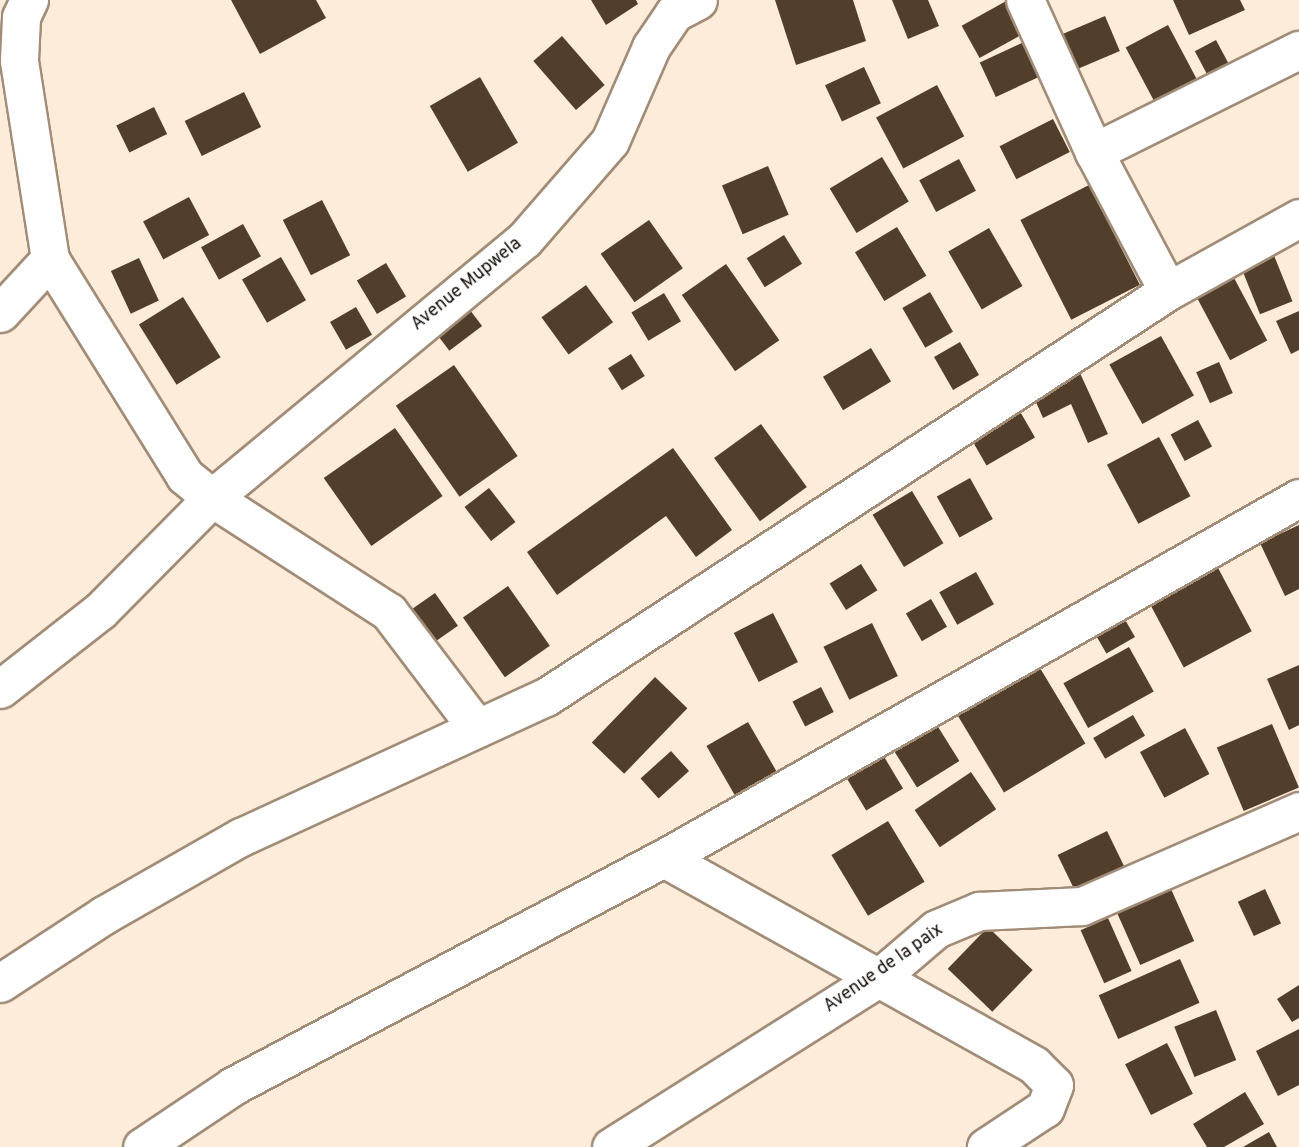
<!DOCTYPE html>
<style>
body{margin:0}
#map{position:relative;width:1299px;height:1147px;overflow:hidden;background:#feecda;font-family:Overpass,sans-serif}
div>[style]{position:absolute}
.building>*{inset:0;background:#513f2c;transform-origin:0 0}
.roads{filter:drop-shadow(2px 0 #a18c77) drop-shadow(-2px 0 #a18c77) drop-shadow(0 2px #a18c77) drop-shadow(0 -2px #a18c77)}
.street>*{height:37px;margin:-18.5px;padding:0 18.5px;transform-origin:18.5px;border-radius:18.5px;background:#fff}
span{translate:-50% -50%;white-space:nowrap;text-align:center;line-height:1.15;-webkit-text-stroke:7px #fff;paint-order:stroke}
.street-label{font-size:18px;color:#120b05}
</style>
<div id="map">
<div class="building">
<i style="clip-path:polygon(231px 0,316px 0,326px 18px,260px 54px)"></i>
<i style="clip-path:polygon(591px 0,636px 0,638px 4px,606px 25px)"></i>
<i style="clip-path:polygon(775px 0,853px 0,866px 41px,796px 65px)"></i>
<i style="clip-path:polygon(892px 0,928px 0,939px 26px,908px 39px)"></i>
<i style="left:1008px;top:0;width:37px;height:53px;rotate:61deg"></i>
<i style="clip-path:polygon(1173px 0,1240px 0,1245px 10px,1189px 35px)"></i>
<i style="left:1105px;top:16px;width:38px;height:46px;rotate:67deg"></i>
<i style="left:1168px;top:25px;width:64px;height:48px;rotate:62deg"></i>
<i style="left:562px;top:36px;width:65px;height:38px;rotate:49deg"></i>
<i style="left:1216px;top:40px;width:27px;height:24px;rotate:62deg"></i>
<i style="left:1026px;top:41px;width:38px;height:51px;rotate:65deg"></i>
<i style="left:864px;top:67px;width:40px;height:43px;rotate:65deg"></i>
<i style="left:480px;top:77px;width:76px;height:58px;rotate:60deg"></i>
<i style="left:937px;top:85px;width:58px;height:69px;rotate:62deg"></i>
<i style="left:244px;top:92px;width:39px;height:66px;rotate:64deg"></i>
<i style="left:154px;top:107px;width:30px;height:42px;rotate:64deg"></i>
<i style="left:1053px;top:119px;width:37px;height:60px;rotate:63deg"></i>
<i style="left:882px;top:157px;width:52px;height:61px;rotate:59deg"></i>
<i style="left:959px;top:159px;width:36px;height:45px;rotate:62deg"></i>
<i style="left:768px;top:166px;width:53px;height:50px;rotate:67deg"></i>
<i style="left:1089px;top:185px;width:112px;height:77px;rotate:63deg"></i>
<i style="left:189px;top:197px;width:43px;height:52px;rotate:62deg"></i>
<i style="left:322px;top:200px;width:62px;height:44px;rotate:63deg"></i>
<i style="left:649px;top:220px;width:59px;height:59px;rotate:55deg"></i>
<i style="left:243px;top:224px;width:37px;height:48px;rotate:61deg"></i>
<i style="left:897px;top:227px;width:57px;height:49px;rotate:59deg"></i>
<i style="left:989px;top:228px;width:67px;height:47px;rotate:60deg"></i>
<i style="left:784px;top:235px;width:34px;height:44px;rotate:58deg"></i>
<i style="left:1273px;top:253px;width:52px;height:35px;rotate:68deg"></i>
<i style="left:281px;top:257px;width:50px;height:45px;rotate:60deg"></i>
<i style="left:139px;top:258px;width:47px;height:31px;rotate:65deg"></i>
<i style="left:386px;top:263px;width:39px;height:34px;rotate:59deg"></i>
<i style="left:726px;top:264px;width:93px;height:54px;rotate:55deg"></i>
<i style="left:1233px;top:276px;width:73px;height:42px;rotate:62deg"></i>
<i style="left:586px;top:285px;width:46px;height:55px;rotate:54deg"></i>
<i style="left:930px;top:292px;width:46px;height:32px;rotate:60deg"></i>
<i style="left:664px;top:293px;width:33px;height:38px;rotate:59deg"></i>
<i style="left:183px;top:297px;width:71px;height:52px;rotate:58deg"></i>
<i style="left:464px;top:302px;width:30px;height:41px;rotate:53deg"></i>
<i style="left:356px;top:307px;width:32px;height:30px;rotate:60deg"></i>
<i style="clip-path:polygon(1299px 311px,1299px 350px,1291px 354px,1276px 321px)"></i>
<i style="left:1161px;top:336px;width:68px;height:59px;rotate:61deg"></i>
<i style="left:960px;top:342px;width:38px;height:30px;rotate:60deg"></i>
<i style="left:871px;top:348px;width:39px;height:56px;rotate:59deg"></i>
<i style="left:631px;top:354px;width:26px;height:27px;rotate:58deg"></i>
<i style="left:1219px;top:362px;width:34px;height:25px;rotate:66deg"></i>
<i style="left:454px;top:365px;width:111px;height:71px;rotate:55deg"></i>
<i style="clip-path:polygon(1079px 371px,1108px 434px,1088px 443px,1071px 404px,1043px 418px,1032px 393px)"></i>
<i style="left:1018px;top:408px;width:34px;height:56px;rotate:60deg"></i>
<i style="left:1198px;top:420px;width:30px;height:31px;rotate:62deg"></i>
<i style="left:761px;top:424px;width:78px;height:58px;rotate:54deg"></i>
<i style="left:395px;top:428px;width:83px;height:87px;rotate:55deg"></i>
<i style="left:1159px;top:437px;width:67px;height:59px;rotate:62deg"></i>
<i style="clip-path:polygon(673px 448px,732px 530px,696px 557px,666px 516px,557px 595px,527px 552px)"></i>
<i style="left:970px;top:478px;width:47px;height:38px;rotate:61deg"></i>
<i style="left:489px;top:488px;width:43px;height:31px;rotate:52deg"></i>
<i style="left:912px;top:491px;width:61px;height:46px;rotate:59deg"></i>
<i style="clip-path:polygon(1299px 525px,1299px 589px,1285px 596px,1260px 543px)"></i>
<i style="left:861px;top:564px;width:31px;height:37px;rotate:58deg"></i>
<i style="left:1217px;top:566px;width:74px;height:77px;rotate:62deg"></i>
<i style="left:976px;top:572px;width:37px;height:42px;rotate:61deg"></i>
<i style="left:508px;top:586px;width:73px;height:55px;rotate:55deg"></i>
<i style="left:435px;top:593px;width:40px;height:28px;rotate:55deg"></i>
<i style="left:931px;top:599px;width:32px;height:29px;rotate:60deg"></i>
<i style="left:1120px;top:611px;width:30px;height:33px;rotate:60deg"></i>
<i style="left:773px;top:613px;width:55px;height:44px;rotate:63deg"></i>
<i style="left:872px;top:623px;width:59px;height:54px;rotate:64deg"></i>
<i style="left:1129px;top:647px;width:51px;height:75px;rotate:61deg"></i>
<i style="left:1037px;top:663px;width:94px;height:95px;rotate:59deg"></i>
<i style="clip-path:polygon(1299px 665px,1299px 725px,1289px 730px,1267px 679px)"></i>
<i style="left:655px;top:677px;width:45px;height:91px;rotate:44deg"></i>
<i style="left:821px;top:687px;width:28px;height:32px;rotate:63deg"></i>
<i style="left:1133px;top:715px;width:24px;height:46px;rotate:60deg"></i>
<i style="left:748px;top:722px;width:58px;height:48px;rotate:60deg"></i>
<i style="left:935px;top:722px;width:46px;height:50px;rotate:58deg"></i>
<i style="left:1272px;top:724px;width:69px;height:60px;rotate:67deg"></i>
<i style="left:1185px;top:728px;width:52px;height:51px;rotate:62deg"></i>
<i style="left:671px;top:751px;width:27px;height:41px;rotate:48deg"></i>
<i style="left:883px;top:755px;width:39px;height:43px;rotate:59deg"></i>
<i style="left:971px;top:772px;width:45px;height:68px;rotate:56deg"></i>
<i style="left:888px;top:821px;width:71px;height:66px;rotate:59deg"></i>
<i style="left:1107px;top:831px;width:48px;height:55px;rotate:64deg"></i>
<i style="left:1171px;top:889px;width:57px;height:59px;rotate:66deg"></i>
<i style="left:1265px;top:889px;width:38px;height:30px;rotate:65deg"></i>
<i style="left:1108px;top:918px;width:58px;height:30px;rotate:66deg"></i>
<i style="left:988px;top:927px;width:62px;height:58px;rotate:44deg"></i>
<i style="left:1180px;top:959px;width:48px;height:89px;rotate:66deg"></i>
<i style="clip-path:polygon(1299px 985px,1299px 1018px,1292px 1022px,1277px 999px)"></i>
<i style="left:1216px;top:1010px;width:54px;height:45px;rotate:68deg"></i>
<i style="clip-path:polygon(1299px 1029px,1299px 1085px,1278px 1096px,1256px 1051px)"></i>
<i style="left:1167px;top:1043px;width:57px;height:47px;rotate:63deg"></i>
<i style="clip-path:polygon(1245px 1092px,1264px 1124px,1224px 1147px,1207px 1147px,1193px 1124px)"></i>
<i style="clip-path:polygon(1269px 1132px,1277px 1147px,1243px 1147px)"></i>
</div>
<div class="roads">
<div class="street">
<i style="left:1025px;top:0;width:167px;rotate:65.6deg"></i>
<i style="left:1094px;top:152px;width:157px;rotate:62deg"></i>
<i style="left:1094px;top:152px;width:229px;rotate:-26.5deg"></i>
<i style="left:0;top:313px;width:74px;rotate:-47.2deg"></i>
<i style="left:0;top:689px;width:127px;rotate:-38deg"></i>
<i style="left:100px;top:611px;width:159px;rotate:-45.3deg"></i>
<i style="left:212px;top:498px;width:35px;rotate:-141deg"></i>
<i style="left:185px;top:476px;width:256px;rotate:-121.9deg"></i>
<i style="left:50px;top:259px;width:201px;rotate:-98.9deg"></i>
<i style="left:19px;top:60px;width:43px;rotate:-87.3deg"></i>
<i style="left:21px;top:17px;width:19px;rotate:-65deg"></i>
<i style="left:477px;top:728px;width:146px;rotate:-127.2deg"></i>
<i style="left:389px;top:612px;width:211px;rotate:-147.2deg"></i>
<i style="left:212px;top:498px;width:405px;rotate:-39.6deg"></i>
<i style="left:524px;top:240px;width:131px;rotate:-49deg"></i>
<i style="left:610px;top:141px;width:103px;rotate:-66.4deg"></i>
<i style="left:651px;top:47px;width:41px;rotate:-55.9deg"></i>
<i style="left:674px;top:13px;width:27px;rotate:-28deg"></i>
<i style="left:664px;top:858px;width:424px;rotate:29.2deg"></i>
<i style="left:1034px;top:1065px;width:28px;rotate:45deg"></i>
<i style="left:1054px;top:1085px;width:25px;rotate:111deg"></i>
<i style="left:1045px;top:1108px;width:71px;rotate:146.5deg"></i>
<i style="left:0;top:983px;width:124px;rotate:-33.2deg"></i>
<i style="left:104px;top:915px;width:158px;rotate:-29.7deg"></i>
<i style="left:241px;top:837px;width:336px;rotate:-24.7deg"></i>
<i style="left:546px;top:697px;width:743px;rotate:-33.13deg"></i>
<i style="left:1168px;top:291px;width:150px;rotate:-29.1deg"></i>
<i style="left:142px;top:1147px;width:110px;rotate:-33.8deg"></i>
<i style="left:233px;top:1086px;width:488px;rotate:-27.9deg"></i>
<i style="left:664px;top:858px;width:730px;rotate:-29.55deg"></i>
<i style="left:611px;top:1147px;width:320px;rotate:-32.3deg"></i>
<i style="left:881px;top:976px;width:72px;rotate:-40.5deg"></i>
<i style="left:936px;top:929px;width:47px;rotate:-22.7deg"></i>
<i style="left:979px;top:911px;width:103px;rotate:-2.8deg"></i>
<i style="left:1082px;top:906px;width:237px;rotate:-23.6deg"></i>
</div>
</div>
<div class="street-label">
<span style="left:467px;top:285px;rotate:-39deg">Avenue Mupwela</span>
<span style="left:884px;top:969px;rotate:-35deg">Avenue de la paix</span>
</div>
</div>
